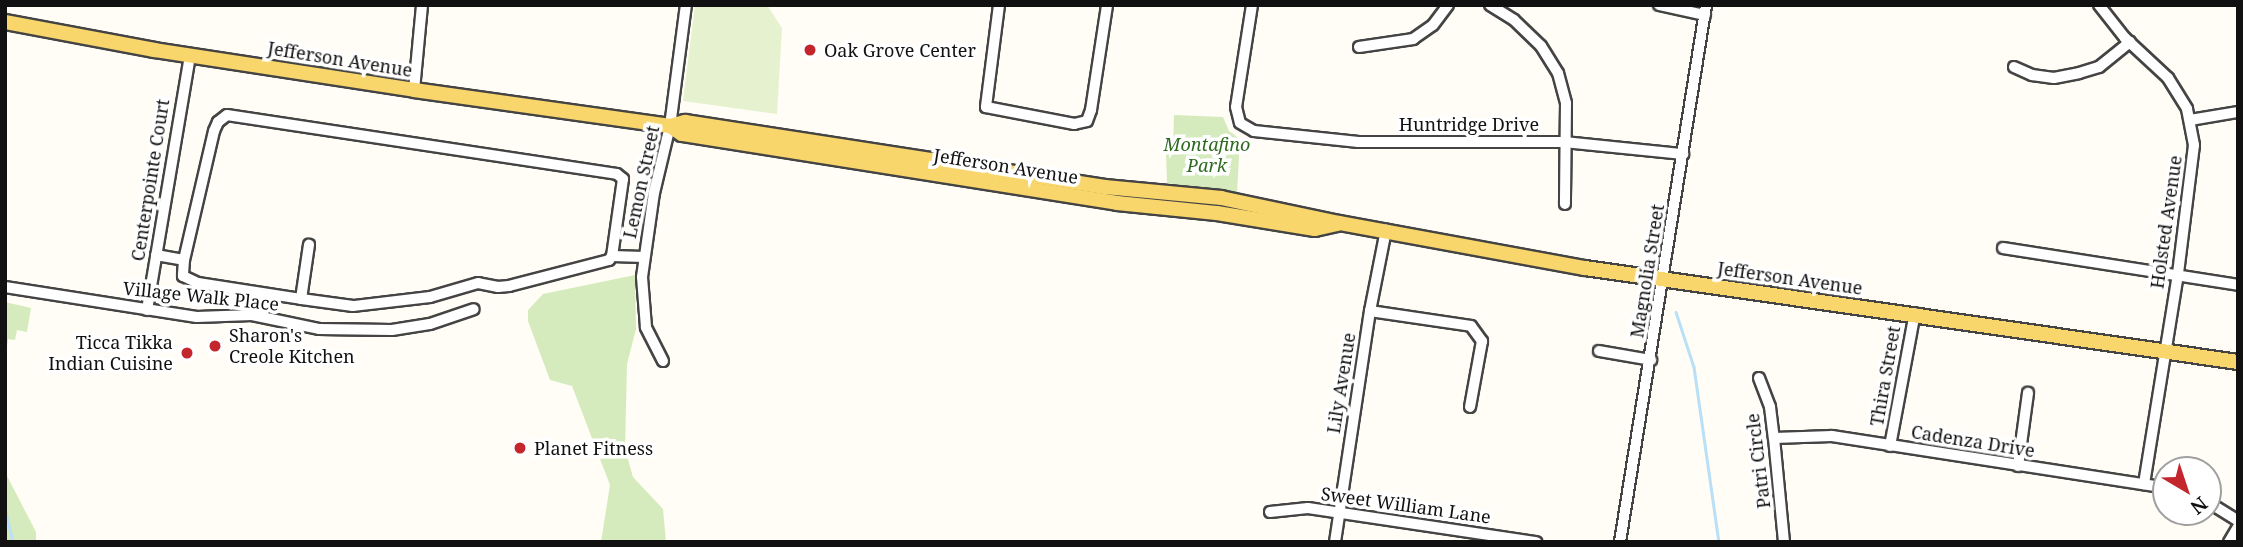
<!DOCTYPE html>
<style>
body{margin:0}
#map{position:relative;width:2243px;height:547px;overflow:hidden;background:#fffdf5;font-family:"Noto Serif",serif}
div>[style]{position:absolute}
.green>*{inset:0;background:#d5ebbd}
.pitch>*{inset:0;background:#e6f2cf}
.stream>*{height:2.5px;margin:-1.25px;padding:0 1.25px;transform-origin:1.25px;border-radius:1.25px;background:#b9e0f7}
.roads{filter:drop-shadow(2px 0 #444) drop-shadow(-2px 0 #444) drop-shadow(0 2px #444) drop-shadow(0 -2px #444)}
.minor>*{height:10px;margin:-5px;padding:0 5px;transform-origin:5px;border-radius:5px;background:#fff}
.major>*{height:14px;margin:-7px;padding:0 7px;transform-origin:7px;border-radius:7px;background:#f9d66b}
.dots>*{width:19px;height:19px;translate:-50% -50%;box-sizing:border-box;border:4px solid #fff;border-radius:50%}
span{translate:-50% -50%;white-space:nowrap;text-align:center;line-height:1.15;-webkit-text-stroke:7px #fff;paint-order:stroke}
.poi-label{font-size:18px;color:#111}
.left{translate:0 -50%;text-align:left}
.right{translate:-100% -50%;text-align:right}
.street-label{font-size:18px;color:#111}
.park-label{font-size:18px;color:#2f6b1f;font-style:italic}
.frame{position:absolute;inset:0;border:7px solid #111;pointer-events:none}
.north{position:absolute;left:2152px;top:456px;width:70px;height:70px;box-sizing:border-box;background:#fff;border:2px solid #a0a0a0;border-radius:50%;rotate:141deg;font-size:19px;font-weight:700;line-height:28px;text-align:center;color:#111}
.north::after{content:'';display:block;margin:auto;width:24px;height:32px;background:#c4262e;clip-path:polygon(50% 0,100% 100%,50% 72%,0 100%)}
</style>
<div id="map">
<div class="green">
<i style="clip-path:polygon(1174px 115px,1223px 117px,1229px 131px,1240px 139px,1237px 193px,1167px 183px,1166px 151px,1173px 151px)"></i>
<i style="clip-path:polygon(635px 275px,636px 329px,627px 364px,625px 449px,633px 477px,663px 509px,666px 542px,601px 542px,610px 485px,572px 386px,550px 380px,528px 321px,528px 310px,543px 294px)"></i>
<i style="clip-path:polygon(5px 302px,31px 308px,27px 332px,17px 330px,15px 340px,8px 339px,5px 361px)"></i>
<i style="clip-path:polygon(5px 472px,36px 532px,36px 542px,5px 542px)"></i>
</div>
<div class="pitch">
<i style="clip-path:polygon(695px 5px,767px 5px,782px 28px,777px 114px,683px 101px)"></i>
</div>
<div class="stream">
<i style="left:1676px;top:312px;width:58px;rotate:71.9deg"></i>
<i style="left:1694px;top:367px;width:177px;rotate:81.9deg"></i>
<i style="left:5px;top:509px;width:34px;rotate:76deg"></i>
</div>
<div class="roads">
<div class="minor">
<i style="left:999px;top:5px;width:103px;rotate:97.3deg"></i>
<i style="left:986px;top:107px;width:90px;rotate:10.9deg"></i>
<i style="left:1074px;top:124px;width:13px;rotate:-13deg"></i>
<i style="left:1087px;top:121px;width:12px;rotate:-70deg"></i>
<i style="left:1091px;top:110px;width:106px;rotate:-81.3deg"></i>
<i style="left:1252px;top:5px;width:103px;rotate:98.9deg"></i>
<i style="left:1236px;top:107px;width:16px;rotate:76deg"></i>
<i style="left:1240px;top:123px;width:16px;rotate:30deg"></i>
<i style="left:1254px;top:131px;width:105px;rotate:6deg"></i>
<i style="left:1358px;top:142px;width:206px"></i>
<i style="left:1564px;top:142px;width:120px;rotate:5.8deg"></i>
<i style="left:1490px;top:5px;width:28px;rotate:32deg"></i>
<i style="left:1514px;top:20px;width:37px;rotate:44deg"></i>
<i style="left:1541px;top:46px;width:32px;rotate:58deg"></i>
<i style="left:1558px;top:73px;width:31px;rotate:75deg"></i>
<i style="left:1566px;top:103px;width:101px;rotate:90.6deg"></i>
<i style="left:1659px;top:5px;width:47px;rotate:12.3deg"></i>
<i style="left:2099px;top:5px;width:42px;rotate:51.8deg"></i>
<i style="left:2125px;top:38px;width:59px;rotate:42.9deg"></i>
<i style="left:2168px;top:78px;width:36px;rotate:58deg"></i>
<i style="left:2187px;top:109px;width:37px;rotate:79deg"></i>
<i style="left:2194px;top:145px;width:130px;rotate:97.1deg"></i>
<i style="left:2178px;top:274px;width:213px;rotate:99.2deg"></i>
<i style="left:1359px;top:47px;width:55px;rotate:-8.4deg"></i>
<i style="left:1413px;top:39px;width:24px;rotate:-35deg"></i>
<i style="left:1433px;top:25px;width:25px;rotate:-53deg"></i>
<i style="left:2014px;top:67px;width:20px;rotate:24deg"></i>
<i style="left:2032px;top:75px;width:22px;rotate:8deg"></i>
<i style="left:2054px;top:78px;width:25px;rotate:-11deg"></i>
<i style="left:2079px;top:73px;width:21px;rotate:-17deg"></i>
<i style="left:2099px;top:67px;width:40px;rotate:-39deg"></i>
<i style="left:414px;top:90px;width:85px;rotate:-84.6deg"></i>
<i style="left:2190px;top:120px;width:49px;rotate:-9.5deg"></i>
<i style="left:2003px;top:248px;width:238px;rotate:8.9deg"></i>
<i style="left:156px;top:255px;width:28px;rotate:10deg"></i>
<i style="left:184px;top:260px;width:16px;rotate:94deg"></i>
<i style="left:183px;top:276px;width:17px;rotate:25deg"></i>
<i style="left:198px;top:283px;width:104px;rotate:8.8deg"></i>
<i style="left:301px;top:299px;width:55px;rotate:-81.6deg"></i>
<i style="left:612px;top:256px;width:32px;rotate:2deg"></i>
<i style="left:184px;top:260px;width:132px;rotate:-76.9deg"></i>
<i style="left:214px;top:131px;width:10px;rotate:-66deg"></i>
<i style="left:218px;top:122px;width:11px;rotate:-38deg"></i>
<i style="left:227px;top:115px;width:394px;rotate:8.6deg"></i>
<i style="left:617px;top:174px;width:8px;rotate:40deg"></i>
<i style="left:623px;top:179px;width:78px;rotate:98.1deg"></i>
<i style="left:612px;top:256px;width:5px;rotate:127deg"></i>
<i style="left:609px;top:260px;width:103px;rotate:165.4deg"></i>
<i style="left:509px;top:286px;width:11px;rotate:175deg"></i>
<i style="left:498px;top:287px;width:20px;rotate:-169deg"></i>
<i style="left:478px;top:283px;width:50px;rotate:163.7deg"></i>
<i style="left:430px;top:297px;width:78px;rotate:173.3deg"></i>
<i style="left:353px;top:306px;width:52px;rotate:-172.3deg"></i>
<i style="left:5px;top:287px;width:194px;rotate:8.9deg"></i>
<i style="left:197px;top:317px;width:55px;rotate:-2.1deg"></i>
<i style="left:252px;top:315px;width:68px;rotate:11.8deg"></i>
<i style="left:319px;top:329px;width:73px;rotate:0.8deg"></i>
<i style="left:392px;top:330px;width:38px;rotate:-9deg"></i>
<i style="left:430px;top:324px;width:46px;rotate:-18.8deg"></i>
<i style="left:147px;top:310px;width:259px;rotate:-80.4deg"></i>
<i style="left:1370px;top:311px;width:102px;rotate:8.4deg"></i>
<i style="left:1471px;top:326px;width:19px;rotate:54deg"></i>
<i style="left:1482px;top:341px;width:67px;rotate:100.3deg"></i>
<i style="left:1599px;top:351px;width:53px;rotate:9.8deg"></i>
<i style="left:663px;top:361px;width:38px;rotate:-117deg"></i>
<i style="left:646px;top:327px;width:50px;rotate:-94.6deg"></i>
<i style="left:642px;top:277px;width:85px;rotate:-81.9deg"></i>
<i style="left:654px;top:193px;width:69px;rotate:-76.6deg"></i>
<i style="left:670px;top:126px;width:122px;rotate:-82.5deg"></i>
<i style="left:1759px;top:378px;width:31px;rotate:69deg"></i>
<i style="left:1770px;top:407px;width:31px;rotate:83deg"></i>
<i style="left:1774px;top:438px;width:104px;rotate:84.5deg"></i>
<i style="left:1774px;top:438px;width:58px;rotate:-2deg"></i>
<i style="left:1832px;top:436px;width:338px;rotate:8.8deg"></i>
<i style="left:1890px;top:446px;width:135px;rotate:-79.4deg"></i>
<i style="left:2018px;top:466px;width:74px;rotate:-82.2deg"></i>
<i style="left:2208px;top:502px;width:36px;rotate:32deg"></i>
<i style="left:1270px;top:512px;width:38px;rotate:-6deg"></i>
<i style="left:1308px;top:508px;width:231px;rotate:8.5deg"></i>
<i style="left:1335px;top:542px;width:234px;rotate:-81.4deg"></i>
<i style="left:1370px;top:311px;width:83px;rotate:-78.8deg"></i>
<i style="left:1620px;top:542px;width:544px;rotate:-80.9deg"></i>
<i style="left:2229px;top:542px;width:17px;rotate:-59deg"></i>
</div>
<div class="major">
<i style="left:5px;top:22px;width:152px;rotate:10.6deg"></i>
<i style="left:154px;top:50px;width:263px;rotate:8.7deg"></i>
<i style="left:414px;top:90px;width:259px;rotate:8deg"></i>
<i style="left:670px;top:126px;width:16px;rotate:-15deg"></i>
<i style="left:685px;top:122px;width:425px;rotate:8.8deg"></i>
<i style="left:1105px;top:187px;width:117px;rotate:5.4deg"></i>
<i style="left:1221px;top:198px;width:121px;rotate:12deg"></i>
<i style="left:1339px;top:223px;width:250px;rotate:10.4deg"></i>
<i style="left:1585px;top:268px;width:660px;rotate:8.19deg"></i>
<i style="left:670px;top:126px;width:14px;rotate:34deg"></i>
<i style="left:682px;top:134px;width:440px;rotate:9deg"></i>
<i style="left:1117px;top:203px;width:100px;rotate:5.7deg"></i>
<i style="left:1217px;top:213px;width:99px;rotate:9.3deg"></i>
<i style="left:1315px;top:229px;width:23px;rotate:-13deg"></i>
</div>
</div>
<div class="dots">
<i style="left:810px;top:50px;background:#c4262e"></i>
<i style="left:215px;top:346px;background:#c4262e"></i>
<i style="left:187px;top:353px;background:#c4262e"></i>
<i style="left:520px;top:448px;background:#c4262e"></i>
</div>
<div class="poi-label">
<span class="left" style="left:824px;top:50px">Oak Grove Center</span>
<span class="left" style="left:229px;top:346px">Sharon's<br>Creole Kitchen</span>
<span class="right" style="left:173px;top:353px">Ticca Tikka<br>Indian Cuisine</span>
<span class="left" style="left:534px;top:448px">Planet Fitness</span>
</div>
<div class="street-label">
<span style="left:340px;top:59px;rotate:9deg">Jefferson Avenue</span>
<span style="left:1469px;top:124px">Huntridge Drive</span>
<span style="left:1006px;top:166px;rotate:9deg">Jefferson Avenue</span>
<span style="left:150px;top:180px;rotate:-81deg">Centerpointe Court</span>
<span style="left:641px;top:182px;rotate:-78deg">Lemon Street</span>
<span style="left:2166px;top:222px;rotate:-82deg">Holsted Avenue</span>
<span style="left:1647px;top:271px;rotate:-81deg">Magnolia Street</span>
<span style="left:1790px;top:278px;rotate:8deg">Jefferson Avenue</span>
<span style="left:201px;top:296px;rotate:6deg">Village Walk Place</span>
<span style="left:1885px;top:376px;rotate:-80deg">Thira Street</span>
<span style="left:1341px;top:383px;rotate:-81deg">Lily Avenue</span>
<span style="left:1973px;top:441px;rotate:9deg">Cadenza Drive</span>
<span style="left:1758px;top:461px;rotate:-97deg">Patri Circle</span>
<span style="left:1406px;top:505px;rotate:8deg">Sweet William Lane</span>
</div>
<div class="park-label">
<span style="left:1207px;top:155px">Montafino<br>Park</span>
</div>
<div class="frame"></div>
<div class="north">N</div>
</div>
